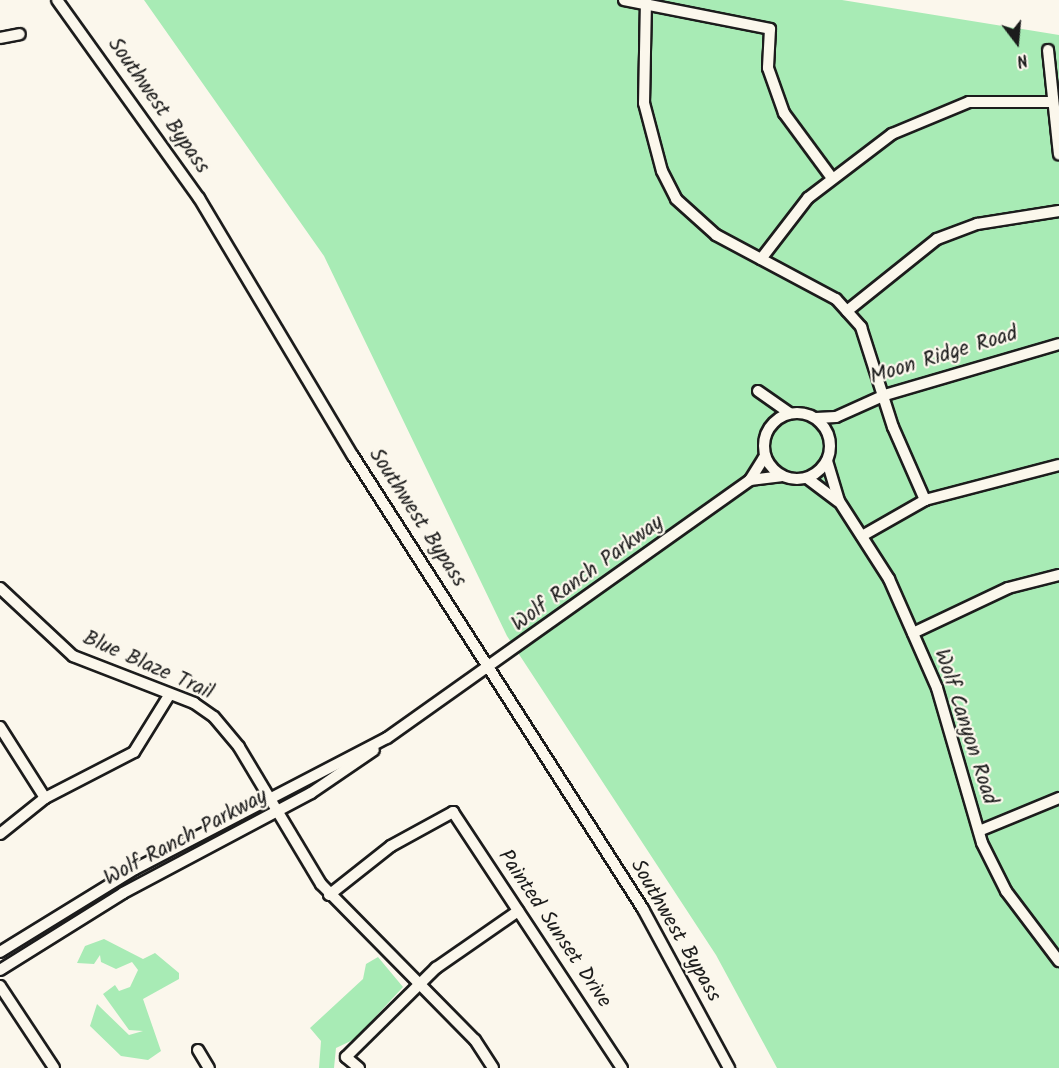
<!DOCTYPE html>
<style>
body{margin:0}
#map{position:relative;width:1059px;height:1068px;overflow:hidden;background:#fbf7ec;font-family:Kalam,sans-serif}
div>[style]{position:absolute}
.green>*{inset:0;background:#a8ebb5}
.roads{filter:drop-shadow(2px 0 #1c1c1c) drop-shadow(-2px 0 #1c1c1c) drop-shadow(0 2px #1c1c1c) drop-shadow(0 -2px #1c1c1c)}
.minor>*{height:10px;margin:-5px;padding:0 5px;transform-origin:5px;border-radius:5px;background:#fbf7ec}
.minor>.ring{margin:-5px;padding:0;box-sizing:content-box;background:none;border:10px solid #fbf7ec;border-radius:50%}
span{translate:-50% -50%;white-space:nowrap;text-align:center;line-height:1.15;-webkit-text-stroke:4.5px #fbf7ec;paint-order:stroke}
.street-label{font-size:21px;color:#1c1c1c}
.north{position:absolute;left:987px;top:12px;width:60px;height:60px;-webkit-text-stroke:4px #fbf7ec;paint-order:stroke;rotate:164deg;font-size:16px;font-weight:700;line-height:24px;text-align:center;color:#1c1c1c}
.north::after{content:'';display:block;margin:auto;width:21px;height:27px;background:#1c1c1c;clip-path:polygon(50% 0,100% 100%,50% 72%,0 100%)}
</style>
<div id="map">
<div class="green">
<i style="clip-path:polygon(144px 0,842px 0,1059px 35px,1059px 1068px,777px 1068px,716px 955px,507px 636px,324px 256px)"></i>
<i style="clip-path:polygon(104px 939px,143px 959px,155px 953px,179px 973px,179px 979px,143px 999px,161px 1051px,148px 1060px,121px 1056px,90px 1026px,97px 1004px,129px 1035px,143px 1031px,129px 1030px,103px 994px,115px 985px,119px 991px,130px 987px,138px 970px,132px 962px,116px 969px,101px 962px,100px 955px,94px 964px,77px 963px,85px 946px)"></i>
<i style="clip-path:polygon(378px 957px,403px 987px,355px 1039px,336px 1048px,334px 1068px,319px 1068px,321px 1041px,310px 1028px,363px 979px,366px 964px)"></i>
</div>
<div class="roads">
<div class="minor">
<i style="left:57px;top:0;width:244px;rotate:54.4deg"></i>
<i style="left:199px;top:198px;width:300px;rotate:59.2deg"></i>
<i style="left:353px;top:456px;width:538px;rotate:57.37deg"></i>
<i style="left:643px;top:909px;width:181px;rotate:61.6deg"></i>
<i style="left:624px;top:0;width:149px;rotate:11.2deg"></i>
<i style="left:770px;top:29px;width:39px;rotate:93deg"></i>
<i style="left:768px;top:68px;width:48px;rotate:70.4deg"></i>
<i style="left:784px;top:113px;width:81px;rotate:53.6deg"></i>
<i style="left:646px;top:0;width:103px;rotate:91.1deg"></i>
<i style="left:644px;top:103px;width:70px;rotate:75.2deg"></i>
<i style="left:662px;top:171px;width:31px;rotate:63deg"></i>
<i style="left:676px;top:199px;width:54px;rotate:42deg"></i>
<i style="left:716px;top:235px;width:136px;rotate:28.1deg"></i>
<i style="left:836px;top:299px;width:38px;rotate:48deg"></i>
<i style="left:861px;top:327px;width:105px;rotate:72.3deg"></i>
<i style="left:893px;top:427px;width:80px;rotate:66.3deg"></i>
<i style="left:0;top:38px;width:20px;rotate:-11deg"></i>
<i style="left:1048px;top:50px;width:105px;rotate:84deg"></i>
<i style="left:761px;top:259px;width:77px;rotate:-52.4deg"></i>
<i style="left:808px;top:198px;width:106px;rotate:-37.3deg"></i>
<i style="left:892px;top:134px;width:83px;rotate:-22.6deg"></i>
<i style="left:969px;top:102px;width:84px"></i>
<i style="left:847px;top:311px;width:115px;rotate:-38.7deg"></i>
<i style="left:937px;top:239px;width:43px;rotate:-20.6deg"></i>
<i style="left:977px;top:224px;width:83px;rotate:-9deg"></i>
<i style="left:758px;top:391px;width:39px;rotate:35deg"></i>
<i class="ring" style="left:764px;top:413px;width:56px;height:56px"></i>
<i style="left:816px;top:418px;width:20px;rotate:-3deg"></i>
<i style="left:836px;top:417px;width:54px;rotate:-24.2deg"></i>
<i style="left:885px;top:395px;width:181px;rotate:-16.3deg"></i>
<i style="left:827px;top:461px;width:42px;rotate:73.3deg"></i>
<i style="left:839px;top:501px;width:93px;rotate:57.3deg"></i>
<i style="left:889px;top:579px;width:119px;rotate:66.2deg"></i>
<i style="left:937px;top:688px;width:161px;rotate:73.8deg"></i>
<i style="left:982px;top:843px;width:54px;rotate:63.4deg"></i>
<i style="left:1006px;top:891px;width:88px;rotate:52.9deg"></i>
<i style="left:807px;top:478px;width:39px;rotate:37deg"></i>
<i style="left:750px;top:480px;width:31px;rotate:-7deg"></i>
<i style="left:862px;top:536px;width:73px;rotate:-29.7deg"></i>
<i style="left:925px;top:500px;width:138px;rotate:-14.6deg"></i>
<i style="left:0;top:588px;width:100px;rotate:43deg"></i>
<i style="left:73px;top:656px;width:130px;rotate:21.2deg"></i>
<i style="left:194px;top:703px;width:24px;rotate:35deg"></i>
<i style="left:214px;top:717px;width:39px;rotate:50deg"></i>
<i style="left:239px;top:747px;width:160px;rotate:59.1deg"></i>
<i style="left:321px;top:884px;width:219px;rotate:45.4deg"></i>
<i style="left:475px;top:1040px;width:33px;rotate:57deg"></i>
<i style="left:913px;top:633px;width:105px;rotate:-25.3deg"></i>
<i style="left:1008px;top:588px;width:53px;rotate:-14.3deg"></i>
<i style="left:0;top:727px;width:84px;rotate:57.6deg"></i>
<i style="left:979px;top:831px;width:87px;rotate:-22.4deg"></i>
<i style="left:0;top:834px;width:58px;rotate:-38.7deg"></i>
<i style="left:45px;top:798px;width:100px;rotate:-27.3deg"></i>
<i style="left:134px;top:752px;width:68px;rotate:-58.2deg"></i>
<i style="left:329px;top:895px;width:79px;rotate:-38.3deg"></i>
<i style="left:391px;top:846px;width:71px;rotate:-28.7deg"></i>
<i style="left:453px;top:812px;width:307px;rotate:56.6deg"></i>
<i style="left:0;top:952px;width:158px;rotate:-31.6deg"></i>
<i style="left:135px;top:869px;width:284px;rotate:-27.5deg"></i>
<i style="left:387px;top:738px;width:445px;rotate:-35.4deg"></i>
<i style="left:750px;top:480px;width:28px;rotate:-58deg"></i>
<i style="left:0;top:970px;width:145px;rotate:-32deg"></i>
<i style="left:123px;top:893px;width:213px;rotate:-28deg"></i>
<i style="left:311px;top:793px;width:76px;rotate:-34.3deg"></i>
<i style="left:0;top:986px;width:98px;rotate:56.6deg"></i>
<i style="left:198px;top:1050px;width:21px;rotate:59deg"></i>
<i style="left:359px;top:1068px;width:17px;rotate:-140deg"></i>
<i style="left:346px;top:1057px;width:127px;rotate:-44.7deg"></i>
<i style="left:436px;top:968px;width:100px;rotate:-34.8deg"></i>
</div>
</div>
<div class="street-label">
<span style="left:158px;top:106px;rotate:55deg">Southwest Bypass</span>
<span style="left:944px;top:356px;rotate:-17deg">Moon Ridge Road</span>
<span style="left:417px;top:518px;rotate:57deg">Southwest Bypass</span>
<span style="left:588px;top:574px;rotate:-36deg">Wolf Ranch Parkway</span>
<span style="left:148px;top:666px;rotate:24deg">Blue Blaze Trail</span>
<span style="left:965px;top:727px;rotate:72deg">Wolf Canyon Road</span>
<span style="left:186px;top:838px;rotate:-28deg">Wolf Ranch Parkway</span>
<span style="left:554px;top:929px;rotate:56deg">Painted Sunset Drive</span>
<span style="left:675px;top:931px;rotate:60deg">Southwest Bypass</span>
</div>
<div class="north">N</div>
</div>
